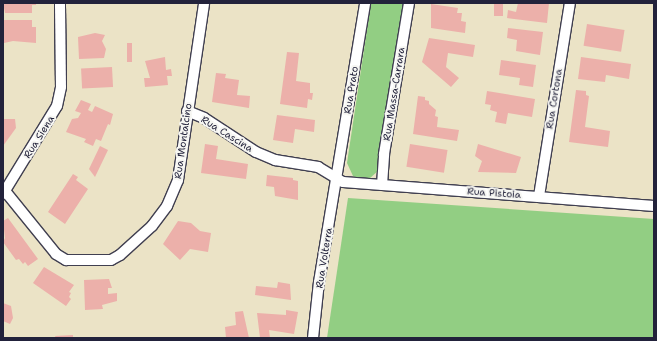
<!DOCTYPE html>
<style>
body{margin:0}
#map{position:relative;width:657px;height:341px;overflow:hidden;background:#ebe3c6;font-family:"Shantell Sans",sans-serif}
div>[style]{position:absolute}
.green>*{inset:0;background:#92ce83}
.building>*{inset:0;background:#ecb0aa;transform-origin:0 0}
.roads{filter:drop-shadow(1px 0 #403f50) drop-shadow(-1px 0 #403f50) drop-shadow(0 1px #403f50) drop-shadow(0 -1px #403f50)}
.street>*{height:10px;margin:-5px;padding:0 5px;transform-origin:5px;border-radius:5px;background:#fff}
span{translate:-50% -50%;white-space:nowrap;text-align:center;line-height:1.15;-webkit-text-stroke:4px #f6f6f2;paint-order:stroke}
.street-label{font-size:10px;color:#22223b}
.frame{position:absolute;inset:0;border:4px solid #22223b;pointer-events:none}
</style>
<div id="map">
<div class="green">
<i style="clip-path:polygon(371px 3px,405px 3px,379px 170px,369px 179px,361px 180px,353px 176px,347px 163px)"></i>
<i style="clip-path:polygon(348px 198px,654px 219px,654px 338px,327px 338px)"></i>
</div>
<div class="building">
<i style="clip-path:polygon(3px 3px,36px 3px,36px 5px,32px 5px,32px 13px,5px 13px)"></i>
<i style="left:494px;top:3px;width:9px;height:13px"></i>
<i style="clip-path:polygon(518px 3px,549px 3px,547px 23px,507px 18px,508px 10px,516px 12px)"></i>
<i style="clip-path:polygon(431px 4px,458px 8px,457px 13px,462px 13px,461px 21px,466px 22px,465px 33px,431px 28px)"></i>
<i style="clip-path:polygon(3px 20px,32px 20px,32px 27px,36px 27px,36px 43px,13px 41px,4px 43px)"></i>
<i style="left:587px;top:24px;width:38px;height:22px;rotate:9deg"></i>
<i style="clip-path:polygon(508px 28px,543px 32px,540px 55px,516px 51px,517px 40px,507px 38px)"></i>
<i style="clip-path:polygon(95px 33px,105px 35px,102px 41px,106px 49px,104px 58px,79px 59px,78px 37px)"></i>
<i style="clip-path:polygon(429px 38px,475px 45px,473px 57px,448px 53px,446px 67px,459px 78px,451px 87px,422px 62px)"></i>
<i style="left:132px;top:43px;width:19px;height:5px;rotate:90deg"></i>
<i style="clip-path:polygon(287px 52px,299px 53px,296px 81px,310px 83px,310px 93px,313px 93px,312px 100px,308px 99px,307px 108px,280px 104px)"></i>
<i style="clip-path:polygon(165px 57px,166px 70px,171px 69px,172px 76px,167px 76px,168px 85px,145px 87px,144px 78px,150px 78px,145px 61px)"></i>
<i style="clip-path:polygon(581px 57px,631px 64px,629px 79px,606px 75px,605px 82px,578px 79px)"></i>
<i style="clip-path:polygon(501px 60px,536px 65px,533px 87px,519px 85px,520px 78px,499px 75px)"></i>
<i style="left:112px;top:67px;width:20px;height:31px;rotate:87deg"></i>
<i style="clip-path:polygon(216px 73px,226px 74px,225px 78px,239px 80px,237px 95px,250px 96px,249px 108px,212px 102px)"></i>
<i style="clip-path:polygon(576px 90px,586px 91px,586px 95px,589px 96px,585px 127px,610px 131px,608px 147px,569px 142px)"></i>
<i style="clip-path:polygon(487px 91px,535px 99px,532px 117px,508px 113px,506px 124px,495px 122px,497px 112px,490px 110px,491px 105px,485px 104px)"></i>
<i style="clip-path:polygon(418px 96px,425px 97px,425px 100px,429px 101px,429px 104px,436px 110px,435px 116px,438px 117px,437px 127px,459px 130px,457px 141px,413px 134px)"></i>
<i style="clip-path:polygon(81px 100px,91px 104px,88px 110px,92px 112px,95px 106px,113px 114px,110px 125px,108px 124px,101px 141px,96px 139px,93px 146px,84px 142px,86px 139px,66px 132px,72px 119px,78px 118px,81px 113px,75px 111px)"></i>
<i style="clip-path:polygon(277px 115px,315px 120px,314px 132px,295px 129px,293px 143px,273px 140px)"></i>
<i style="clip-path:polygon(3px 119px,15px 119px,16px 128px,3px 146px)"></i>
<i style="clip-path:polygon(205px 144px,218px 146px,216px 159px,248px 164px,246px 179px,201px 173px)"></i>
<i style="left:410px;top:144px;width:38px;height:23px;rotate:9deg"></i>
<i style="clip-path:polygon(478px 144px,521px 157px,516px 173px,478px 172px,482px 161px,475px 156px)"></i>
<i style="clip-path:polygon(100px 146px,108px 150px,95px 177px,89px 169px)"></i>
<i style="clip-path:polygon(73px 174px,78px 177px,76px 180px,88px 189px,65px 224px,48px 212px)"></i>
<i style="clip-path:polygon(267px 175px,293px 178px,293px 180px,298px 181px,298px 200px,275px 196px,274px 187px,266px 186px)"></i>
<i style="clip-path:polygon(8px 218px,38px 259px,28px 266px,25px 262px,23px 264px,19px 259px,16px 260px,3px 242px,5px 238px,3px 221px)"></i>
<i style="clip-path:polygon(178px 221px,191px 223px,200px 231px,211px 233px,208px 252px,190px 249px,180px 260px,163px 244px)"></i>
<i style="clip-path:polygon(44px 267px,74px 285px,69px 292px,71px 293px,69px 297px,71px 299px,66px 306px,33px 283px)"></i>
<i style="clip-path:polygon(109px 279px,112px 288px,108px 288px,108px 294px,117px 293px,117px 301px,102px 305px,103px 309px,85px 310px,84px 280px)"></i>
<i style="clip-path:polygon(278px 282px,290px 284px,291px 300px,255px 295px,256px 286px,277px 288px)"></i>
<i style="clip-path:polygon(3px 303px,11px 306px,13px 318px,10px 324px,3px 321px)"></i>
<i style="clip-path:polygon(286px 310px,298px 312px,294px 334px,269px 330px,270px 338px,260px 338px,257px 313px,286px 315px)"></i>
<i style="clip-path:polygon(243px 311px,249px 338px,226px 338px,225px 327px,236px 325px,235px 312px)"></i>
<i style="clip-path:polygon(73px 335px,73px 338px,56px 338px,55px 336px)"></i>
</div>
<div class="roads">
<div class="street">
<i style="left:187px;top:111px;width:18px;rotate:22deg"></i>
<i style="left:204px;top:118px;width:62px;rotate:33.2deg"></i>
<i style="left:256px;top:152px;width:21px;rotate:23deg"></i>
<i style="left:275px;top:160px;width:44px;rotate:9.2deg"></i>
<i style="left:318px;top:167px;width:29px;rotate:31deg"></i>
<i style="left:343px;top:182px;width:312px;rotate:4.4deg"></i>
<i style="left:382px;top:185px;width:31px;rotate:-86deg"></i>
<i style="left:384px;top:154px;width:153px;rotate:-80.6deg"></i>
<i style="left:5px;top:191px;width:81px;rotate:51deg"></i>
<i style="left:56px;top:254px;width:12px;rotate:31deg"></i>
<i style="left:66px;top:260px;width:45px"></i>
<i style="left:111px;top:260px;width:10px;rotate:-29deg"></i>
<i style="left:120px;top:255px;width:43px;rotate:-42.2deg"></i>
<i style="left:152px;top:226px;width:25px;rotate:-53deg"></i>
<i style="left:167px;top:206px;width:28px;rotate:-67deg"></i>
<i style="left:178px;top:180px;width:179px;rotate:-81.6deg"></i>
<i style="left:3px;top:194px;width:103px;rotate:-58.5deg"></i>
<i style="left:57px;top:106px;width:19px;rotate:-78deg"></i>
<i style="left:61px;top:87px;width:84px;rotate:-90.7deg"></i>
<i style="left:539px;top:196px;width:195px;rotate:-80.9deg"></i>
<i style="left:313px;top:338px;width:56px;rotate:-83.9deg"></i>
<i style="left:319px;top:282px;width:283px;rotate:-80.6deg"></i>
</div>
</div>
<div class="street-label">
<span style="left:351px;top:90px;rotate:-81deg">Rua Prato</span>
<span style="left:394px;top:94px;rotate:-81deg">Rua Massa-Carrara</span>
<span style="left:554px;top:99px;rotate:-81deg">Rua Cortona</span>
<span style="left:227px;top:134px;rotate:32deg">Rua Cascina</span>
<span style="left:39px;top:137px;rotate:-58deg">Rua Siena</span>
<span style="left:183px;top:141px;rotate:-82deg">Rua Montalcino</span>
<span style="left:494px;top:193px;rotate:4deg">Rua Pistoia</span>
<span style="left:324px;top:258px;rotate:-81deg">Rua Volterra</span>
</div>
<div class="frame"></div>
</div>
